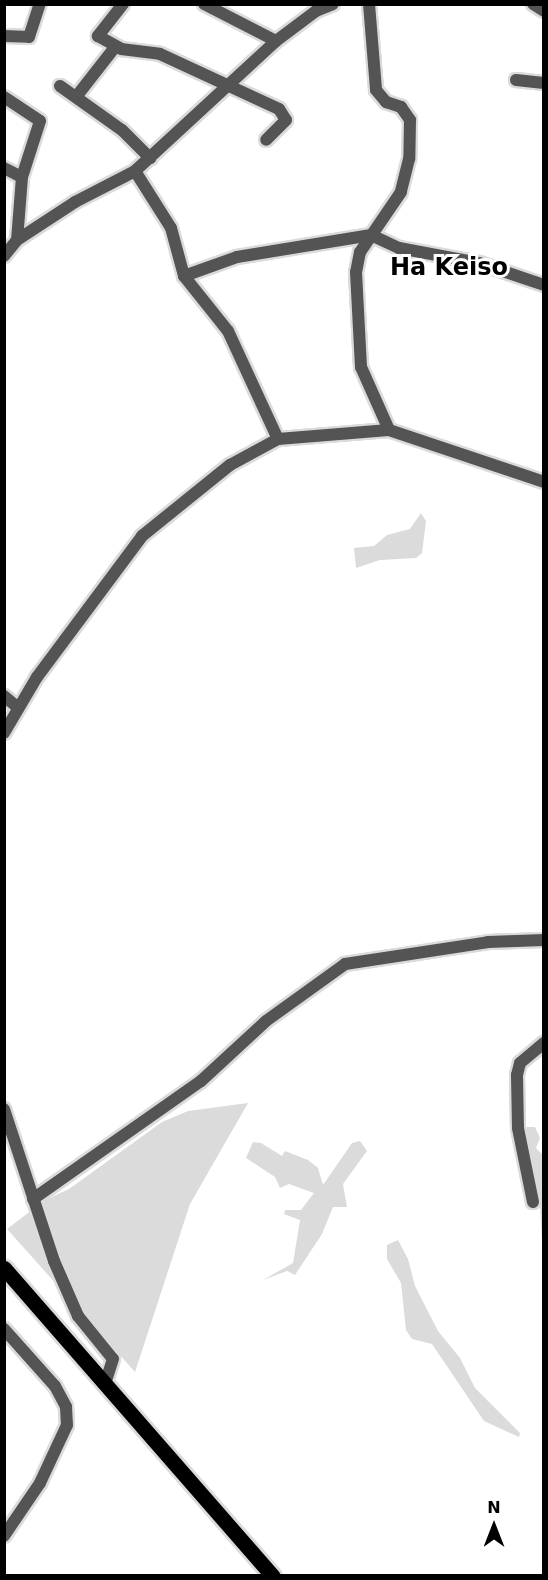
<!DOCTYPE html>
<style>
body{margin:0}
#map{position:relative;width:548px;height:1580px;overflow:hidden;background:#fff;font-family:"DejaVu Sans",sans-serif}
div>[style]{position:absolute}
.green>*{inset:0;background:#dbdbdb}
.roads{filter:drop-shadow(2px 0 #dbdbdb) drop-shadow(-2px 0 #dbdbdb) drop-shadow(0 2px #dbdbdb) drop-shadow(0 -2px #dbdbdb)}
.minor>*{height:12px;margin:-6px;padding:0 6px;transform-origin:6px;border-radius:6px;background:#545454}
.primary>*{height:15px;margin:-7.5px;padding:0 7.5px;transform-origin:7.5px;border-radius:7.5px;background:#000}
span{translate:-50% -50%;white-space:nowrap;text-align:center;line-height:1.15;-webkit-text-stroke:6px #fff;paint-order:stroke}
.quarter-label{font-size:24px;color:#000;font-weight:700}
.frame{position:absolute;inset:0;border:6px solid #000;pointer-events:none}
.north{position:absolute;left:464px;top:1496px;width:60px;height:60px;-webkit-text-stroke:4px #fff;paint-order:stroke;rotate:0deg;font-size:16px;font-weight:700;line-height:24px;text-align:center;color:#000}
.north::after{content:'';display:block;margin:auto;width:21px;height:27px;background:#000;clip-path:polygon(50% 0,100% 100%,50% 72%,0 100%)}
</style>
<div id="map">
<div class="green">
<i style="clip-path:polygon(421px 513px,426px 521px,422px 553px,416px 558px,380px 560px,356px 568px,354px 548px,374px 546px,387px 535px,410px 529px)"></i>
<i style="clip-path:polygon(248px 1103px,190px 1204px,135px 1372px,7px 1229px,45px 1200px,69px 1189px,162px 1122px,188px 1111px)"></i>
<i style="clip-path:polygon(527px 1127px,535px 1127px,540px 1138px,536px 1148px,543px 1155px,543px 1256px,540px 1206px,531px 1196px,520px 1139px)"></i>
<i style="clip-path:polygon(360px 1141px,367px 1151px,343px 1184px,347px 1207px,333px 1207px,322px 1234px,295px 1275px,287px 1271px,263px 1280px,293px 1263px,300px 1220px,284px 1214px,285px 1210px,301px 1210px,314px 1193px,289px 1184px,280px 1188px,275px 1177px,246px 1158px,253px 1142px,261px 1143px,282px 1156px,285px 1151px,308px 1160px,318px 1168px,323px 1185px,352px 1143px)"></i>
<i style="clip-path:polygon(398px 1240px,408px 1259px,415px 1286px,438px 1331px,460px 1358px,475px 1388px,520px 1433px,519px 1437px,484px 1421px,432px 1344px,412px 1339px,406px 1330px,401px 1283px,387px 1259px,387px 1245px)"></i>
</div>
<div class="roads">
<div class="minor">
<i style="left:123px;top:4px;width:41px;rotate:128deg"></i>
<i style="left:98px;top:36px;width:26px;rotate:29deg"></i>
<i style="left:121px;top:49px;width:39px;rotate:7deg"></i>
<i style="left:160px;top:54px;width:131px;rotate:24.8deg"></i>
<i style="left:279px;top:109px;width:13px;rotate:58deg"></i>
<i style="left:286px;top:120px;width:28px;rotate:135deg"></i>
<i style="left:204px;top:4px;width:81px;rotate:27.2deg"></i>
<i style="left:369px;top:4px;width:86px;rotate:85.3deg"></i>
<i style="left:376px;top:90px;width:16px;rotate:50deg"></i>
<i style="left:386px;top:102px;width:16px;rotate:18deg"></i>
<i style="left:401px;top:107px;width:16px;rotate:55deg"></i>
<i style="left:410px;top:120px;width:39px;rotate:91deg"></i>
<i style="left:409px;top:159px;width:34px;rotate:104deg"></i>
<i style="left:401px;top:192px;width:73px;rotate:124.3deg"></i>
<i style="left:360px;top:252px;width:20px;rotate:101deg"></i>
<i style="left:356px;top:272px;width:95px;rotate:87deg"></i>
<i style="left:361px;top:367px;width:69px;rotate:66deg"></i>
<i style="left:533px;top:4px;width:13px;rotate:32deg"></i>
<i style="left:4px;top:36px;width:25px;rotate:2deg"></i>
<i style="left:29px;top:37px;width:35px;rotate:-72deg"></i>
<i style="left:516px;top:80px;width:28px;rotate:6deg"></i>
<i style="left:60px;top:86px;width:76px;rotate:35.4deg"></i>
<i style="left:122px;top:130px;width:40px;rotate:45deg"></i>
<i style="left:4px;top:97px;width:43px;rotate:33.7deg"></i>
<i style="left:40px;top:121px;width:59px;rotate:107.8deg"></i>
<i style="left:22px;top:177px;width:63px;rotate:94.5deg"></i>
<i style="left:76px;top:97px;width:63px;rotate:-52deg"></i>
<i style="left:4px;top:168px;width:20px;rotate:27deg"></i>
<i style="left:135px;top:171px;width:67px;rotate:57.7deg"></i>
<i style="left:171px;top:228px;width:50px;rotate:74.8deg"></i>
<i style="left:184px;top:276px;width:70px;rotate:51.3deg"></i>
<i style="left:228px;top:331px;width:119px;rotate:65.2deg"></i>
<i style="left:4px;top:256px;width:21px;rotate:-51deg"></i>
<i style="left:17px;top:240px;width:69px;rotate:-33.2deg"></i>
<i style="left:75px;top:202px;width:68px;rotate:-27.3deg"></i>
<i style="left:135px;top:171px;width:192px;rotate:-42.7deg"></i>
<i style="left:276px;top:41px;width:50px;rotate:-36.9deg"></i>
<i style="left:316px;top:11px;width:18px;rotate:-22deg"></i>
<i style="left:184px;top:276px;width:56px;rotate:-19.7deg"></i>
<i style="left:237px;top:257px;width:136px;rotate:-9.3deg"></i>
<i style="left:371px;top:235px;width:31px;rotate:25deg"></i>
<i style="left:399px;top:248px;width:81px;rotate:10.6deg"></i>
<i style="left:479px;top:263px;width:69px;rotate:18.7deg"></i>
<i style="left:4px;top:696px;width:17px;rotate:40deg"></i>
<i style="left:4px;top:733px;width:65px;rotate:-59.5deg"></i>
<i style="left:37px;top:677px;width:176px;rotate:-53.3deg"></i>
<i style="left:142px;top:536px;width:113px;rotate:-38.9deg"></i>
<i style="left:230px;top:465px;width:55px;rotate:-28.4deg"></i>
<i style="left:278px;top:439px;width:111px;rotate:-4.6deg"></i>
<i style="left:389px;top:430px;width:163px;rotate:18.5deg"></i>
<i style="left:4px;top:1109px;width:160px;rotate:71.8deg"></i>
<i style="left:54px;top:1261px;width:60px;rotate:66.4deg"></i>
<i style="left:78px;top:1316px;width:55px;rotate:50.9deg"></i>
<i style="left:113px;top:1359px;width:25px;rotate:108deg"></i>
<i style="left:33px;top:1199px;width:205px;rotate:-35.1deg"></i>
<i style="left:201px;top:1081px;width:88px;rotate:-42.7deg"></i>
<i style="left:266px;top:1021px;width:97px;rotate:-35.8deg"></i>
<i style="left:345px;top:964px;width:145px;rotate:-8.7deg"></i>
<i style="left:488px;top:942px;width:56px;rotate:-2deg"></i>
<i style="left:533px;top:1202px;width:76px;rotate:-101.5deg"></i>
<i style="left:518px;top:1128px;width:53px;rotate:-91.1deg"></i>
<i style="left:517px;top:1075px;width:12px;rotate:-76deg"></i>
<i style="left:520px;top:1063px;width:31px;rotate:-40deg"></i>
<i style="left:4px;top:1329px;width:76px;rotate:48.2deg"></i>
<i style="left:55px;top:1386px;width:24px;rotate:62deg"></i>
<i style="left:66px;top:1407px;width:18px;rotate:87deg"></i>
<i style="left:67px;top:1425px;width:64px;rotate:115deg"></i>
<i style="left:40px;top:1483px;width:64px;rotate:124.2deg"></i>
</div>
<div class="primary">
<i style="left:4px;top:1268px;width:409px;rotate:48.9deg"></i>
</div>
</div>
<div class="quarter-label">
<span style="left:449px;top:268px">Ha Keiso</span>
</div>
<div class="frame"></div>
<div class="north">N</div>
</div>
